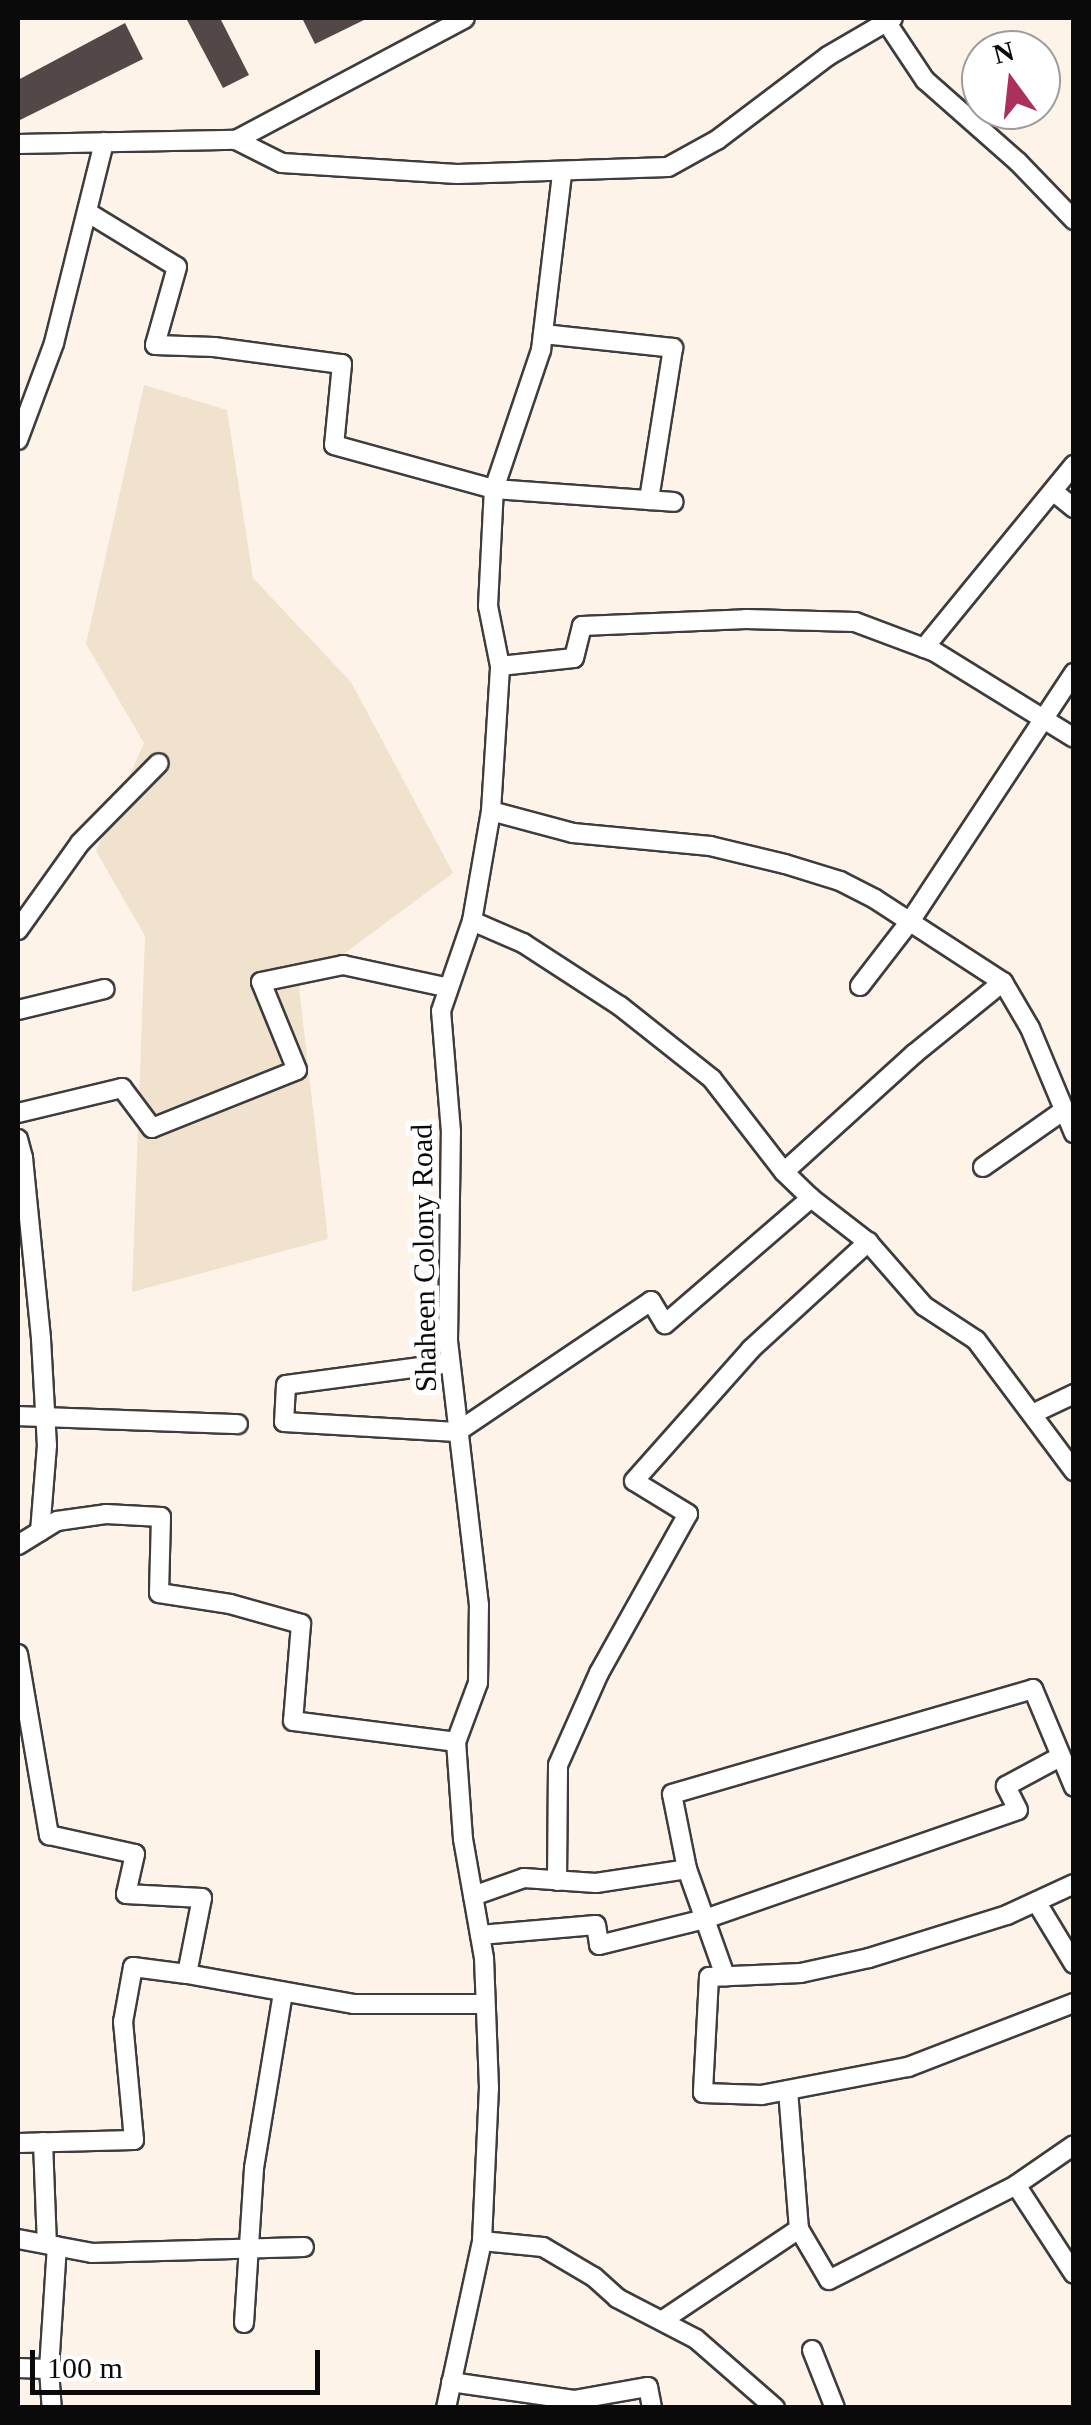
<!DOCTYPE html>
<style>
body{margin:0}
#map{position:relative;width:1091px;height:2425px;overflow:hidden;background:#fdf3e9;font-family:"Times New Roman",serif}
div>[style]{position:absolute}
.farmland>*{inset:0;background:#f0e2cc}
.building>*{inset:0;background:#514847}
.roads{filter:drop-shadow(2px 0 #3d3d3d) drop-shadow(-2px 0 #3d3d3d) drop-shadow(0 2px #3d3d3d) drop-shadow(0 -2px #3d3d3d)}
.street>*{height:18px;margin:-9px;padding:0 9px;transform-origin:9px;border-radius:9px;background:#fff}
span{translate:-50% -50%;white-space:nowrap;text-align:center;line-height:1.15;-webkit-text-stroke:10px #fff;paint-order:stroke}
.street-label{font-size:30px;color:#0a0a0a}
.frame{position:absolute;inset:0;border:20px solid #0a0a0a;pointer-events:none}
.north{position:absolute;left:961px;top:30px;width:100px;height:100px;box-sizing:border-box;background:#fff;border:2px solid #9d9d9d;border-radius:50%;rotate:345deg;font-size:28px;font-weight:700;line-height:40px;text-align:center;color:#0a0a0a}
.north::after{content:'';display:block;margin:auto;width:35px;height:45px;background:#ac305c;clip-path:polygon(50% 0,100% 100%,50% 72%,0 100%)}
.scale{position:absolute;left:30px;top:2350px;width:290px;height:45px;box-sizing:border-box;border:5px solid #0a0a0a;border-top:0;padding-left:12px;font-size:30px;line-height:35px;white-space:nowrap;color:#0a0a0a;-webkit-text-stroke:8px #fff;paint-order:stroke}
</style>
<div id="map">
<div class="farmland">
<i style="clip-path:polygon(144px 385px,227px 410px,253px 578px,351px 682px,453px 873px,299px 987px,328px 1239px,132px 1292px,145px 936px,96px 851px,144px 743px,86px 644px)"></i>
</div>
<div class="building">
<i style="clip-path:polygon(186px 18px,220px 18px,249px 75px,223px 88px)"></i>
<i style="clip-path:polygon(302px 18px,368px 18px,315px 44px)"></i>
<i style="clip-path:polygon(125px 23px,143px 59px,18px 121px,18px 80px)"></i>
</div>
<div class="roads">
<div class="street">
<i style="left:887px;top:23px;width:69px;rotate:56.3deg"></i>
<i style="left:925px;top:80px;width:124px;rotate:41.4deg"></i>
<i style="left:1018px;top:162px;width:81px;rotate:46deg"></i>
<i style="left:236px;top:140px;width:51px;rotate:26.6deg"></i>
<i style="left:282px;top:163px;width:175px;rotate:3.6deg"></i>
<i style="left:457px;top:174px;width:211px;rotate:-1.9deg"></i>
<i style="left:668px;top:167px;width:56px;rotate:-28.9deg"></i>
<i style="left:717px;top:140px;width:139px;rotate:-37.1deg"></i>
<i style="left:828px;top:56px;width:75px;rotate:-30.3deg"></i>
<i style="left:18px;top:144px;width:218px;rotate:-1.1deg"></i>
<i style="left:236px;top:140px;width:259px;rotate:-28deg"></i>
<i style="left:87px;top:212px;width:105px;rotate:31.4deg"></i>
<i style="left:177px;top:267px;width:81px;rotate:105.8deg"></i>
<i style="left:155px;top:345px;width:59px;rotate:1.9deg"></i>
<i style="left:214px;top:347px;width:129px;rotate:7.6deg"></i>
<i style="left:342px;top:364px;width:81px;rotate:95.6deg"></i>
<i style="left:334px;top:445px;width:166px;rotate:15.4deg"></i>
<i style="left:494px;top:489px;width:180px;rotate:4.1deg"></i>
<i style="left:543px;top:334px;width:131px;rotate:6.1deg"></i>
<i style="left:673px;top:348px;width:154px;rotate:99deg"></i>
<i style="left:18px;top:440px;width:103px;rotate:-69.6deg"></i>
<i style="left:54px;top:343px;width:207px;rotate:-76deg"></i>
<i style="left:1054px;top:492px;width:26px;rotate:39deg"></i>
<i style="left:924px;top:648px;width:237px;rotate:-50.7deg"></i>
<i style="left:500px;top:666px;width:74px;rotate:-6.2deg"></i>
<i style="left:574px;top:658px;width:33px;rotate:-76deg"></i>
<i style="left:582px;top:626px;width:164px;rotate:-2.4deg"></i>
<i style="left:746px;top:619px;width:109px;rotate:1.6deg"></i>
<i style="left:855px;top:622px;width:85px;rotate:20.6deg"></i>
<i style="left:935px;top:652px;width:163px;rotate:31.7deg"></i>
<i style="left:491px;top:811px;width:85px;rotate:15deg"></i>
<i style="left:573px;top:833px;width:138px;rotate:5.4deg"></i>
<i style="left:710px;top:846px;width:77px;rotate:13.5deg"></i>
<i style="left:785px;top:864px;width:58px;rotate:17.2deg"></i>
<i style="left:840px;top:881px;width:39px;rotate:27deg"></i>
<i style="left:875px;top:899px;width:153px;rotate:33deg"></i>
<i style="left:1003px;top:982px;width:53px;rotate:59.6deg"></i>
<i style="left:1030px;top:1028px;width:114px;rotate:67.3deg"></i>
<i style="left:472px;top:921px;width:56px;rotate:23.3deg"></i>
<i style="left:523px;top:943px;width:116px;rotate:33deg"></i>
<i style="left:620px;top:1006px;width:117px;rotate:38.4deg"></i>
<i style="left:712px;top:1079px;width:118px;rotate:52.3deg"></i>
<i style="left:784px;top:1172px;width:37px;rotate:44deg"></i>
<i style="left:811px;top:1198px;width:72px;rotate:37.7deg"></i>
<i style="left:868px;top:1242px;width:85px;rotate:48.8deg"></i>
<i style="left:924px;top:1306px;width:62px;rotate:33.2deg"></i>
<i style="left:976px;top:1340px;width:164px;rotate:53.2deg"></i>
<i style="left:18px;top:930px;width:107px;rotate:-54.5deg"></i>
<i style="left:80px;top:843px;width:112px;rotate:-45.4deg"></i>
<i style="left:860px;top:986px;width:83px;rotate:-52.3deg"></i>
<i style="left:911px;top:920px;width:296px;rotate:-56.6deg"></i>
<i style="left:18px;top:1010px;width:89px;rotate:-13.6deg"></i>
<i style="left:18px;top:1113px;width:107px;rotate:-13.5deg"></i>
<i style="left:122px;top:1088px;width:50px;rotate:53.1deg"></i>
<i style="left:152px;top:1128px;width:156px;rotate:-21.8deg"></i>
<i style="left:297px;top:1070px;width:95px;rotate:-112.2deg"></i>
<i style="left:261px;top:982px;width:84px;rotate:-11.7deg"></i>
<i style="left:343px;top:965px;width:108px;rotate:12.2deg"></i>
<i style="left:18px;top:1139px;width:20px;rotate:75deg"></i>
<i style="left:23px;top:1158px;width:182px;rotate:84.3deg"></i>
<i style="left:41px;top:1339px;width:106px;rotate:86.8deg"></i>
<i style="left:47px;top:1445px;width:87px;rotate:94.6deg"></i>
<i style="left:983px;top:1167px;width:99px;rotate:-35.1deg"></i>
<i style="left:784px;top:1172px;width:176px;rotate:-42.2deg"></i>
<i style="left:914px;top:1054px;width:114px;rotate:-39deg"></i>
<i style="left:450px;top:1363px;width:165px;rotate:172.4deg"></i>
<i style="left:286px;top:1385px;width:37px;rotate:93deg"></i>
<i style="left:284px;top:1422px;width:173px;rotate:3.3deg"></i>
<i style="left:457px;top:1432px;width:234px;rotate:-34deg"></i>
<i style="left:651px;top:1301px;width:27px;rotate:59deg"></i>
<i style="left:665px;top:1324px;width:193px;rotate:-40.8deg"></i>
<i style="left:1032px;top:1414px;width:47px;rotate:-25.5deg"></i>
<i style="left:18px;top:1416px;width:220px;rotate:2.1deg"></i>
<i style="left:18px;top:1545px;width:46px;rotate:-31.6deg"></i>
<i style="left:57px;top:1521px;width:49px;rotate:-8.1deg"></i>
<i style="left:106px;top:1514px;width:55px;rotate:3.1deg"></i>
<i style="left:161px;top:1517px;width:76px;rotate:91.5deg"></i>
<i style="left:159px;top:1593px;width:72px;rotate:8.8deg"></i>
<i style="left:230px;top:1604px;width:74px;rotate:15.7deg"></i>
<i style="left:301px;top:1624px;width:97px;rotate:94.7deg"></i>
<i style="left:293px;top:1721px;width:164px;rotate:7.3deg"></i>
<i style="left:18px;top:1654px;width:184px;rotate:80.3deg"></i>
<i style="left:49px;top:1835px;width:88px;rotate:12.5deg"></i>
<i style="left:135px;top:1854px;width:41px;rotate:102.7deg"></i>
<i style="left:126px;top:1894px;width:76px;rotate:3deg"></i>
<i style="left:202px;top:1898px;width:77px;rotate:101.2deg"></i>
<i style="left:187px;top:1974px;width:170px;rotate:10.2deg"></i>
<i style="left:354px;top:2004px;width:131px"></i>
<i style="left:687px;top:1869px;width:114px;rotate:70.4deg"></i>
<i style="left:557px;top:1881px;width:116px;rotate:-89.5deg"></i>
<i style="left:558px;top:1765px;width:101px;rotate:-66deg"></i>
<i style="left:599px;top:1673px;width:182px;rotate:-60.8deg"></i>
<i style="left:688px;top:1514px;width:63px;rotate:-148.6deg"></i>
<i style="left:634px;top:1481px;width:176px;rotate:-48.4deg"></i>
<i style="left:751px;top:1349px;width:159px;rotate:-42.4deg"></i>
<i style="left:1074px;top:1884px;width:74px;rotate:155.2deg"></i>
<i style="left:1007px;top:1915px;width:145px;rotate:162.7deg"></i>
<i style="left:869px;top:1958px;width:70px;rotate:167.6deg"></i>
<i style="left:801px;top:1973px;width:92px;rotate:177.5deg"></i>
<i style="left:709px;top:1977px;width:116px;rotate:93deg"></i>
<i style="left:703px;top:2093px;width:59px;rotate:1.9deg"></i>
<i style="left:762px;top:2095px;width:149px;rotate:-10.9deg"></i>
<i style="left:908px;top:2067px;width:178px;rotate:-21.1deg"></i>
<i style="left:473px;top:1896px;width:54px;rotate:-19.4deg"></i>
<i style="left:524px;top:1878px;width:72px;rotate:4deg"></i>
<i style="left:596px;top:1883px;width:92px;rotate:-8.7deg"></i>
<i style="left:687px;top:1869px;width:76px;rotate:-101.3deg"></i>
<i style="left:672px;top:1794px;width:376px;rotate:-16.2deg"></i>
<i style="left:1033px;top:1689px;width:106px;rotate:67.3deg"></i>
<i style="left:1037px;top:1903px;width:71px;rotate:58.8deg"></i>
<i style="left:480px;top:1935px;width:116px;rotate:-4.9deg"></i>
<i style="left:596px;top:1925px;width:20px;rotate:81deg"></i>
<i style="left:599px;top:1945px;width:109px;rotate:-13.8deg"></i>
<i style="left:705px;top:1919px;width:331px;rotate:-19.2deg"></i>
<i style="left:1018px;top:1810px;width:27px;rotate:-117deg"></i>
<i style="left:1006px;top:1786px;width:59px;rotate:-28.3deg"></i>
<i style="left:788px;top:2090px;width:139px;rotate:85.5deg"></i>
<i style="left:799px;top:2229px;width:59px;rotate:59.5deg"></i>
<i style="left:829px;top:2280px;width:210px;rotate:-26.9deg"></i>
<i style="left:1016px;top:2185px;width:70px;rotate:-34.6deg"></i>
<i style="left:43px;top:2142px;width:102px;rotate:87.8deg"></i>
<i style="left:18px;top:2143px;width:116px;rotate:-1.5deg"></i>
<i style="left:134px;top:2140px;width:119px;rotate:-95.3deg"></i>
<i style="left:123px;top:2022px;width:56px;rotate:-79.7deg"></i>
<i style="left:133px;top:1967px;width:54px;rotate:7.4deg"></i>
<i style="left:1016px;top:2185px;width:106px;rotate:56.9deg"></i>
<i style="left:18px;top:2239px;width:75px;rotate:10.7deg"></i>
<i style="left:92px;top:2253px;width:212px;rotate:-1.6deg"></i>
<i style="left:482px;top:2241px;width:61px;rotate:5.6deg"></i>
<i style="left:543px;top:2247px;width:59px;rotate:30.5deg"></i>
<i style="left:594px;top:2277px;width:31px;rotate:42deg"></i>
<i style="left:617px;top:2298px;width:89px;rotate:27.4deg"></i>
<i style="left:696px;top:2339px;width:105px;rotate:41.1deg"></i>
<i style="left:663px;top:2320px;width:164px;rotate:-33.8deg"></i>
<i style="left:244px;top:2323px;width:155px;rotate:-86.3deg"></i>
<i style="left:254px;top:2168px;width:178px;rotate:-80.6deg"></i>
<i style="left:812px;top:2350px;width:62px;rotate:68.4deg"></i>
<i style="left:18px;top:2368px;width:31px;rotate:2deg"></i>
<i style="left:49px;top:2369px;width:123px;rotate:-86.3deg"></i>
<i style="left:49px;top:2369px;width:39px;rotate:86deg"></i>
<i style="left:451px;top:2382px;width:124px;rotate:8.3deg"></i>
<i style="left:574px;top:2400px;width:75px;rotate:-10deg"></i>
<i style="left:648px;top:2387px;width:21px;rotate:79deg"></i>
<i style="left:446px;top:2408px;width:171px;rotate:-77.8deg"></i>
<i style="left:482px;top:2241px;width:153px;rotate:-87.4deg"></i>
<i style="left:489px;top:2088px;width:130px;rotate:-92.2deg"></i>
<i style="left:484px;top:1958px;width:121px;rotate:-100deg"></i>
<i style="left:463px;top:1839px;width:97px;rotate:-94.1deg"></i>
<i style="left:456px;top:1742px;width:63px;rotate:-69.6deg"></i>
<i style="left:478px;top:1683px;width:78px;rotate:-89.3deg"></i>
<i style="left:479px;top:1605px;width:267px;rotate:-96.7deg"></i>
<i style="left:448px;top:1340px;width:208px;rotate:-89.2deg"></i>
<i style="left:451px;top:1132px;width:121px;rotate:-94.7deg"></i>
<i style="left:441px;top:1011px;width:95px;rotate:-71deg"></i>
<i style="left:472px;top:921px;width:112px;rotate:-80.2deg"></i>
<i style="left:491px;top:811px;width:145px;rotate:-86.4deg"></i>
<i style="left:500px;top:666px;width:61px;rotate:-101.3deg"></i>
<i style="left:488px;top:606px;width:117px;rotate:-87.1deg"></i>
<i style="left:494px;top:489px;width:147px;rotate:-71.3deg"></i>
<i style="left:541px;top:350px;width:178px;rotate:-83.2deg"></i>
</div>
</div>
<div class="street-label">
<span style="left:424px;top:1258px;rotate:-91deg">Shaheen Colony Road</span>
</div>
<div class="frame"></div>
<div class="north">N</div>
<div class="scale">100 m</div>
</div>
